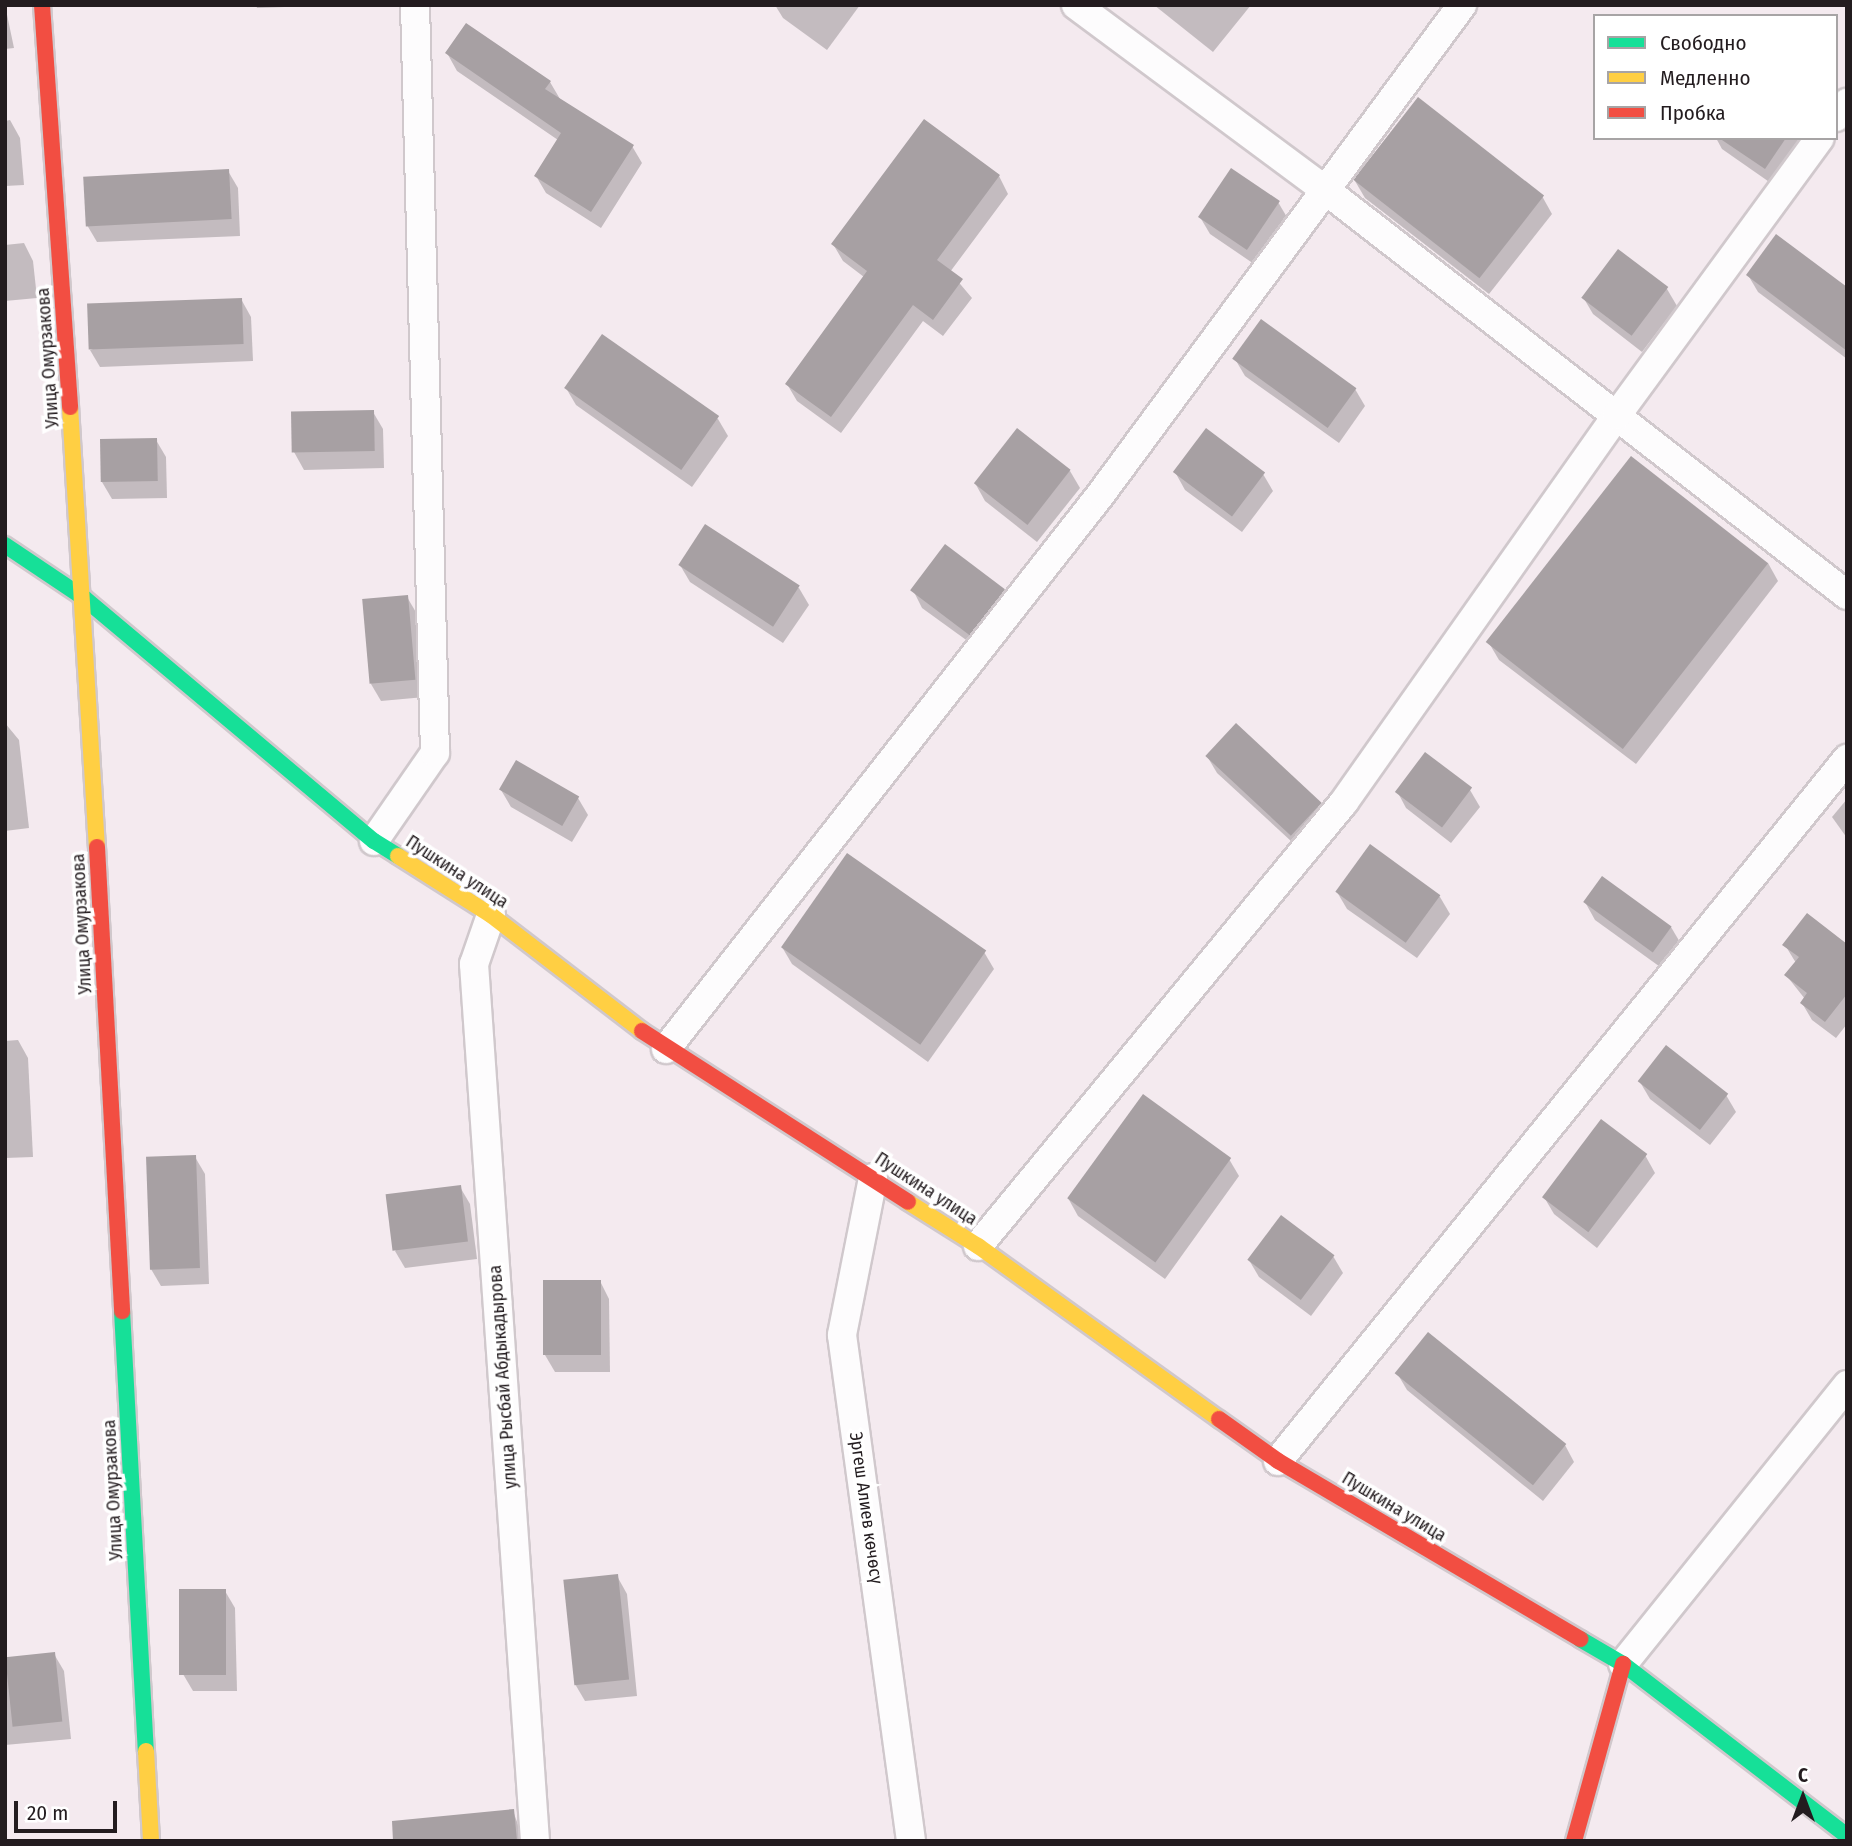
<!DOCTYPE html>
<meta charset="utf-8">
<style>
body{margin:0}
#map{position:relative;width:1852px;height:1846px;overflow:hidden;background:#f4eaef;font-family:"Fira Sans Condensed",sans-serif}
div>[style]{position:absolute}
.shadow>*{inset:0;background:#0003}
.building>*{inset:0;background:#a7a0a3;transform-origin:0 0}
.roads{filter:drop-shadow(2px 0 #d0c8cc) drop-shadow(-2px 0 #d0c8cc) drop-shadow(0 2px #d0c8cc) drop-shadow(0 -2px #d0c8cc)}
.street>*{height:28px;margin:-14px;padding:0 14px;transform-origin:14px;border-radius:14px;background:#fdfcfd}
.fast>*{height:16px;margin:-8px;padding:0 8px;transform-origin:8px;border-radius:8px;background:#16e098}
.slow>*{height:16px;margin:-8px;padding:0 8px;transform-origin:8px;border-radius:8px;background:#ffcf43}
.jam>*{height:16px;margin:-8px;padding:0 8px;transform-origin:8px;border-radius:8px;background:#f24e42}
span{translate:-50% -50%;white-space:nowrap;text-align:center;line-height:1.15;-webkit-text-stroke:7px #fff;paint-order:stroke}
.street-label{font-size:18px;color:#231c1f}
.frame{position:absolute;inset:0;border:7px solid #231c1f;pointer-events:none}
.legend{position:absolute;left:1593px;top:14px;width:245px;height:126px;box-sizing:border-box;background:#fff;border:2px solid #a7a4a5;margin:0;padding:9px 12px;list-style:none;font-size:21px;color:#231c1f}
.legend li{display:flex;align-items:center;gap:14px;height:35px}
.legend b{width:35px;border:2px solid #a7a4a5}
.north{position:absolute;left:1768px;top:1762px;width:70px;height:70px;-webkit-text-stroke:5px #fff;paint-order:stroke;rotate:0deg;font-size:19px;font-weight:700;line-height:28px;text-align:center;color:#231c1f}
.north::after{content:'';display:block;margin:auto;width:24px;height:32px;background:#231c1f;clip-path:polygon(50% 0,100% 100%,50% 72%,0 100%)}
.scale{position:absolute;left:14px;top:1801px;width:103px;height:32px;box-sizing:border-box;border:4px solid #231c1f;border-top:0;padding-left:9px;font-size:21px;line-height:24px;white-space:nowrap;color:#231c1f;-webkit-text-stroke:5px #fff;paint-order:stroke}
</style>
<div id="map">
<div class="shadow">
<i style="clip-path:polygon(5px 5px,14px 48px,5px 49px)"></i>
<i style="clip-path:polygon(256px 5px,341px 5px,257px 8px)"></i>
<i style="clip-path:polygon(775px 5px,860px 5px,827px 50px,783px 18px)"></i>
<i style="clip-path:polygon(1154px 5px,1251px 5px,1213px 52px)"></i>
<i style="clip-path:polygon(447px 53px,550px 82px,560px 99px,632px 146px,642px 163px,601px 228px,546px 193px,536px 176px,558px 140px,457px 71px)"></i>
<i style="clip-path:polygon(10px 120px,20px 138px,24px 185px,5px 186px,5px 121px)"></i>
<i style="clip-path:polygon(1716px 138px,1802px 138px,1805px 143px,1775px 186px,1722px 149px)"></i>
<i style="clip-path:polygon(228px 171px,238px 188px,240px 236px,97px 242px,87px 225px)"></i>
<i style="clip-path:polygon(999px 176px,1008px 194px,950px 272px,972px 298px,943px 336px,923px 321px,841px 433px,797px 401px,787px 384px,864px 277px,843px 261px,833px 244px)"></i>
<i style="clip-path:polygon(1355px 181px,1542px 196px,1552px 214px,1489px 294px,1365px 198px)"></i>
<i style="clip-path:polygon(1278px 202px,1288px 219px,1257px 266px,1210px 234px,1200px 217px)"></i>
<i style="clip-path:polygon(24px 243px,33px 261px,37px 298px,5px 301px,5px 245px)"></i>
<i style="clip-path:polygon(1618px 251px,1667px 289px,1677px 306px,1642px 352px,1593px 314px,1583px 297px)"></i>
<i style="clip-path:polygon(1748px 275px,1847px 289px,1847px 359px,1758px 292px)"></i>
<i style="clip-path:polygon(241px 299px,251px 317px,253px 361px,100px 367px,90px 350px)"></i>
<i style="clip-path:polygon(602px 337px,718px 419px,728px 436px,692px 487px,576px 405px,566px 388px)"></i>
<i style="clip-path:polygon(1235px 359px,1355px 389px,1365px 406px,1339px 443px,1245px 376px)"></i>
<i style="clip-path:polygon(373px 412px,383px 429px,384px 468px,304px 470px,294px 452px)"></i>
<i style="clip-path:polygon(156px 440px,166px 457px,167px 498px,112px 499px,102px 482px)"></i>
<i style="clip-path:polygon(1070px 471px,1080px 488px,1037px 542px,985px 501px,975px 483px)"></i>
<i style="clip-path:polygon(1175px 472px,1263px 474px,1273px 491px,1242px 532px,1185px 490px)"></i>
<i style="clip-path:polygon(945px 547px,1004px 590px,1014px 607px,980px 650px,922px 608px,913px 590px)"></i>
<i style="clip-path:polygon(1768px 563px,1778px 581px,1636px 764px,1499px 660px,1489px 643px)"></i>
<i style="clip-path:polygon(680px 565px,799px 588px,809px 605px,783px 643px,690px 582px)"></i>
<i style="clip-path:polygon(407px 597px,417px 614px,425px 697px,381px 701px,371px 684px)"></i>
<i style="clip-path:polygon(5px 723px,19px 740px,29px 828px,5px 831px)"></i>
<i style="clip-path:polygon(1207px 756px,1321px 803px,1331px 820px,1304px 853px,1217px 773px)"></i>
<i style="clip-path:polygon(501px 790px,578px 798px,588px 815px,572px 842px,511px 807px)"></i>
<i style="clip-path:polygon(1470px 790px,1480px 807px,1451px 843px,1406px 808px,1397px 791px)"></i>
<i style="clip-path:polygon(1847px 799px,1847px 838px,1832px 817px)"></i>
<i style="clip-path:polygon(1370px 846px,1440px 897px,1450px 914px,1417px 958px,1347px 909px,1337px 892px)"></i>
<i style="clip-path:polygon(1585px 902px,1671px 927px,1681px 944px,1663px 969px,1595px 920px)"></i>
<i style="clip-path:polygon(1785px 945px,1847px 946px,1847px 1024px,1836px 1038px,1812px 1020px,1802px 1003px,1805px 999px,1786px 975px,1796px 963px)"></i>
<i style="clip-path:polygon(782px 947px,984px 952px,994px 969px,928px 1062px,792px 964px)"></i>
<i style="clip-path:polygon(18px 1040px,28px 1058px,33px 1157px,5px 1158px,5px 1041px)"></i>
<i style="clip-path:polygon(1640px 1082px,1726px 1095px,1736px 1112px,1710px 1145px,1650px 1099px)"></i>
<i style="clip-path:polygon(1645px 1155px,1655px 1173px,1597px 1248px,1554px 1214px,1544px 1197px)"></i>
<i style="clip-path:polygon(195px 1157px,205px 1174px,209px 1284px,161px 1286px,151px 1269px)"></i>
<i style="clip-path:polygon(1229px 1159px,1239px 1176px,1165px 1279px,1078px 1216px,1068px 1198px)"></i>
<i style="clip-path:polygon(460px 1187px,470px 1204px,477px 1259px,405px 1268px,395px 1251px)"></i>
<i style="clip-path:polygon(1333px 1256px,1343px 1273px,1311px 1316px,1259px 1277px,1249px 1260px)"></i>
<i style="clip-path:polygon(600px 1281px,609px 1299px,610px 1372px,555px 1372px,545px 1355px)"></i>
<i style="clip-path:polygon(1397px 1373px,1565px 1445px,1574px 1462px,1543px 1501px,1407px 1390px)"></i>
<i style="clip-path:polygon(617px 1576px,627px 1594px,637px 1696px,585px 1701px,575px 1684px,565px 1581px)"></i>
<i style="clip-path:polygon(225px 1591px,235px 1608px,237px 1691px,193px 1691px,183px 1674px)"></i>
<i style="clip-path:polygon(54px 1654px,64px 1671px,71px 1739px,5px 1745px,5px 1659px)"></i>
<i style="clip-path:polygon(513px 1811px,524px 1841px,443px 1841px)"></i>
</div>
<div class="building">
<i style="clip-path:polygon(466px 23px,551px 81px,545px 89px,634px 145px,591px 212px,534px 176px,561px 133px,445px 53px)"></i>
<i style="left:1418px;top:97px;width:160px;height:105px;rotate:38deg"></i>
<i style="clip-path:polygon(924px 119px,1000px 175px,937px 260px,963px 279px,933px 320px,913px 305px,831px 417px,785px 384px,867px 271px,831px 244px)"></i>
<i style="clip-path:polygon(1719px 138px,1786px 138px,1765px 169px)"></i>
<i style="left:1231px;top:168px;width:59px;height:59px;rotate:34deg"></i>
<i style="left:229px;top:169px;width:50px;height:146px;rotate:87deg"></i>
<i style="clip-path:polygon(1776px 234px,1847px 287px,1847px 351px,1746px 275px)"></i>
<i style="left:1618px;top:249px;width:63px;height:61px;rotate:37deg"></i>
<i style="left:242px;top:298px;width:46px;height:155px;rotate:88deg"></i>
<i style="left:1261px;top:319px;width:118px;height:49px;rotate:36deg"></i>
<i style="left:602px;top:334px;width:143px;height:66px;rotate:35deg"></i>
<i style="left:374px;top:410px;width:41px;height:83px;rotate:89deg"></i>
<i style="left:1017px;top:428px;width:68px;height:70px;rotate:38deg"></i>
<i style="left:1206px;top:428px;width:74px;height:55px;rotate:37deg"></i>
<i style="left:157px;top:438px;width:43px;height:57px;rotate:89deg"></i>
<i style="left:1631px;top:456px;width:174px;height:236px;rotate:38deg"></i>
<i style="left:705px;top:524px;width:113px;height:49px;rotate:33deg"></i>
<i style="left:945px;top:544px;width:75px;height:58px;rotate:37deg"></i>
<i style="left:408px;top:595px;width:85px;height:46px;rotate:85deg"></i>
<i style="left:1236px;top:723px;width:117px;height:45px;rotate:43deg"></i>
<i style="left:1425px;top:752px;width:59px;height:50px;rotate:37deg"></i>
<i style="left:516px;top:760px;width:73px;height:34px;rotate:30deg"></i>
<i style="left:1370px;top:844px;width:87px;height:59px;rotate:36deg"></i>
<i style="left:847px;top:853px;width:170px;height:115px;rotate:35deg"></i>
<i style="left:1602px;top:876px;width:86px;height:32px;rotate:36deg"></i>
<i style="clip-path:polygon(1807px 913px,1847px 944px,1847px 994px,1825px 1022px,1800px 1003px,1807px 993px,1784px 975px,1799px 957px,1782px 945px)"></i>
<i style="left:1666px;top:1045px;width:79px;height:46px;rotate:38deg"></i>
<i style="left:1143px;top:1094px;width:109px;height:129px;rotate:36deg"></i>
<i style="left:1601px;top:1119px;width:58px;height:98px;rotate:37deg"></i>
<i style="left:196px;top:1155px;width:113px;height:50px;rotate:88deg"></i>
<i style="left:461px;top:1185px;width:57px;height:76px;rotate:83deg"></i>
<i style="left:1281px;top:1215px;width:67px;height:56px;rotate:37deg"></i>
<i style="left:543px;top:1280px;width:58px;height:75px"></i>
<i style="left:1428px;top:1332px;width:178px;height:53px;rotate:39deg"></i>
<i style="left:618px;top:1574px;width:106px;height:55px;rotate:84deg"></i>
<i style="left:179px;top:1589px;width:47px;height:86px"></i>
<i style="left:55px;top:1652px;width:70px;height:50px;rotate:84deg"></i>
<i style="clip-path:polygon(514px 1809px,517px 1841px,393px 1841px,392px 1821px)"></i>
</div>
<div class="roads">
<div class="street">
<i style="left:1076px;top:5px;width:314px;rotate:36.6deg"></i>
<i style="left:1328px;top:192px;width:657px;rotate:37.83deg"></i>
<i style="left:1836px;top:117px;width:18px;rotate:-52deg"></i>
<i style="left:374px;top:841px;width:107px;rotate:-55.3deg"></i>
<i style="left:435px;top:753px;width:748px;rotate:-91.53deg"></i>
<i style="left:491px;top:915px;width:52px;rotate:109.1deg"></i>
<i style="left:474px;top:964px;width:879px;rotate:86.02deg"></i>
<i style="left:666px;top:1049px;width:705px;rotate:-51.91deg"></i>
<i style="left:1101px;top:494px;width:608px;rotate:-53.56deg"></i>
<i style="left:873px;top:1178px;width:160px;rotate:101.2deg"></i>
<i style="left:842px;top:1335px;width:511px;rotate:82.23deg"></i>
<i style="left:978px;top:1246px;width:575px;rotate:-50.5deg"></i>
<i style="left:1344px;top:802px;width:474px;rotate:-54.8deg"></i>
<i style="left:1617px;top:415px;width:343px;rotate:-53.8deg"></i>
<i style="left:1278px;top:1461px;width:904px;rotate:-50.97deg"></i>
<i style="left:1623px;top:1664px;width:358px;rotate:-51.2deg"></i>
</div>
<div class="fast">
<i style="left:5px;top:545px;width:95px;rotate:33.9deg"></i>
<i style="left:84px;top:598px;width:378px;rotate:40deg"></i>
<i style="left:374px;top:841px;width:28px;rotate:32deg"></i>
<i style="left:122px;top:1311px;width:441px;rotate:86.9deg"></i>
<i style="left:1580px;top:1639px;width:50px;rotate:30.2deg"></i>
<i style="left:1623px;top:1664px;width:282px;rotate:37.5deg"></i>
</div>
<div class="slow">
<i style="left:70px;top:407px;width:441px;rotate:86.5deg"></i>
<i style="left:398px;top:856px;width:110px;rotate:32.4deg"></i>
<i style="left:491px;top:915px;width:190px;rotate:37.5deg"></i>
<i style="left:908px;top:1202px;width:83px;rotate:32.2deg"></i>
<i style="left:978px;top:1246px;width:297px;rotate:35.7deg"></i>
<i style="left:146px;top:1751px;width:90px;rotate:86.8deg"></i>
</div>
<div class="jam">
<i style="left:42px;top:5px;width:403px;rotate:86deg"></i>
<i style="left:97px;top:847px;width:465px;rotate:86.9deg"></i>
<i style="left:642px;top:1031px;width:316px;rotate:32.7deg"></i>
<i style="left:1219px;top:1419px;width:72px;rotate:35.4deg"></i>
<i style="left:1278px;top:1461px;width:351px;rotate:30.5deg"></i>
<i style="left:1574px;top:1841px;width:184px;rotate:-74.5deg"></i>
</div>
</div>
<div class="street-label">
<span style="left:48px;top:358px;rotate:-94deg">Улица Омурзакова</span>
<span style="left:457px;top:872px;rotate:33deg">Пушкина улица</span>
<span style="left:82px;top:924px;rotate:-93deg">Улица Омурзакова</span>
<span style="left:926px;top:1189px;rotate:33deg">Пушкина улица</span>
<span style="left:503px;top:1377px;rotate:-94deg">улица Рысбай Абдыкадырова</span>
<span style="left:113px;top:1490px;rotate:-93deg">Улица Омурзакова</span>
<span style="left:1394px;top:1507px;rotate:31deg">Пушкина улица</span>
<span style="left:866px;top:1508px;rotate:82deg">Эргеш Алиев көчөсү</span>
</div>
<div class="frame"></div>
<ul class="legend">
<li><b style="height:9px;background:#16e098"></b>Свободно</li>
<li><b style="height:9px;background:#ffcf43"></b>Медленно</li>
<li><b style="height:9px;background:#f24e42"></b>Пробка</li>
</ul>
<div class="north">С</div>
<div class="scale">20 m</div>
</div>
